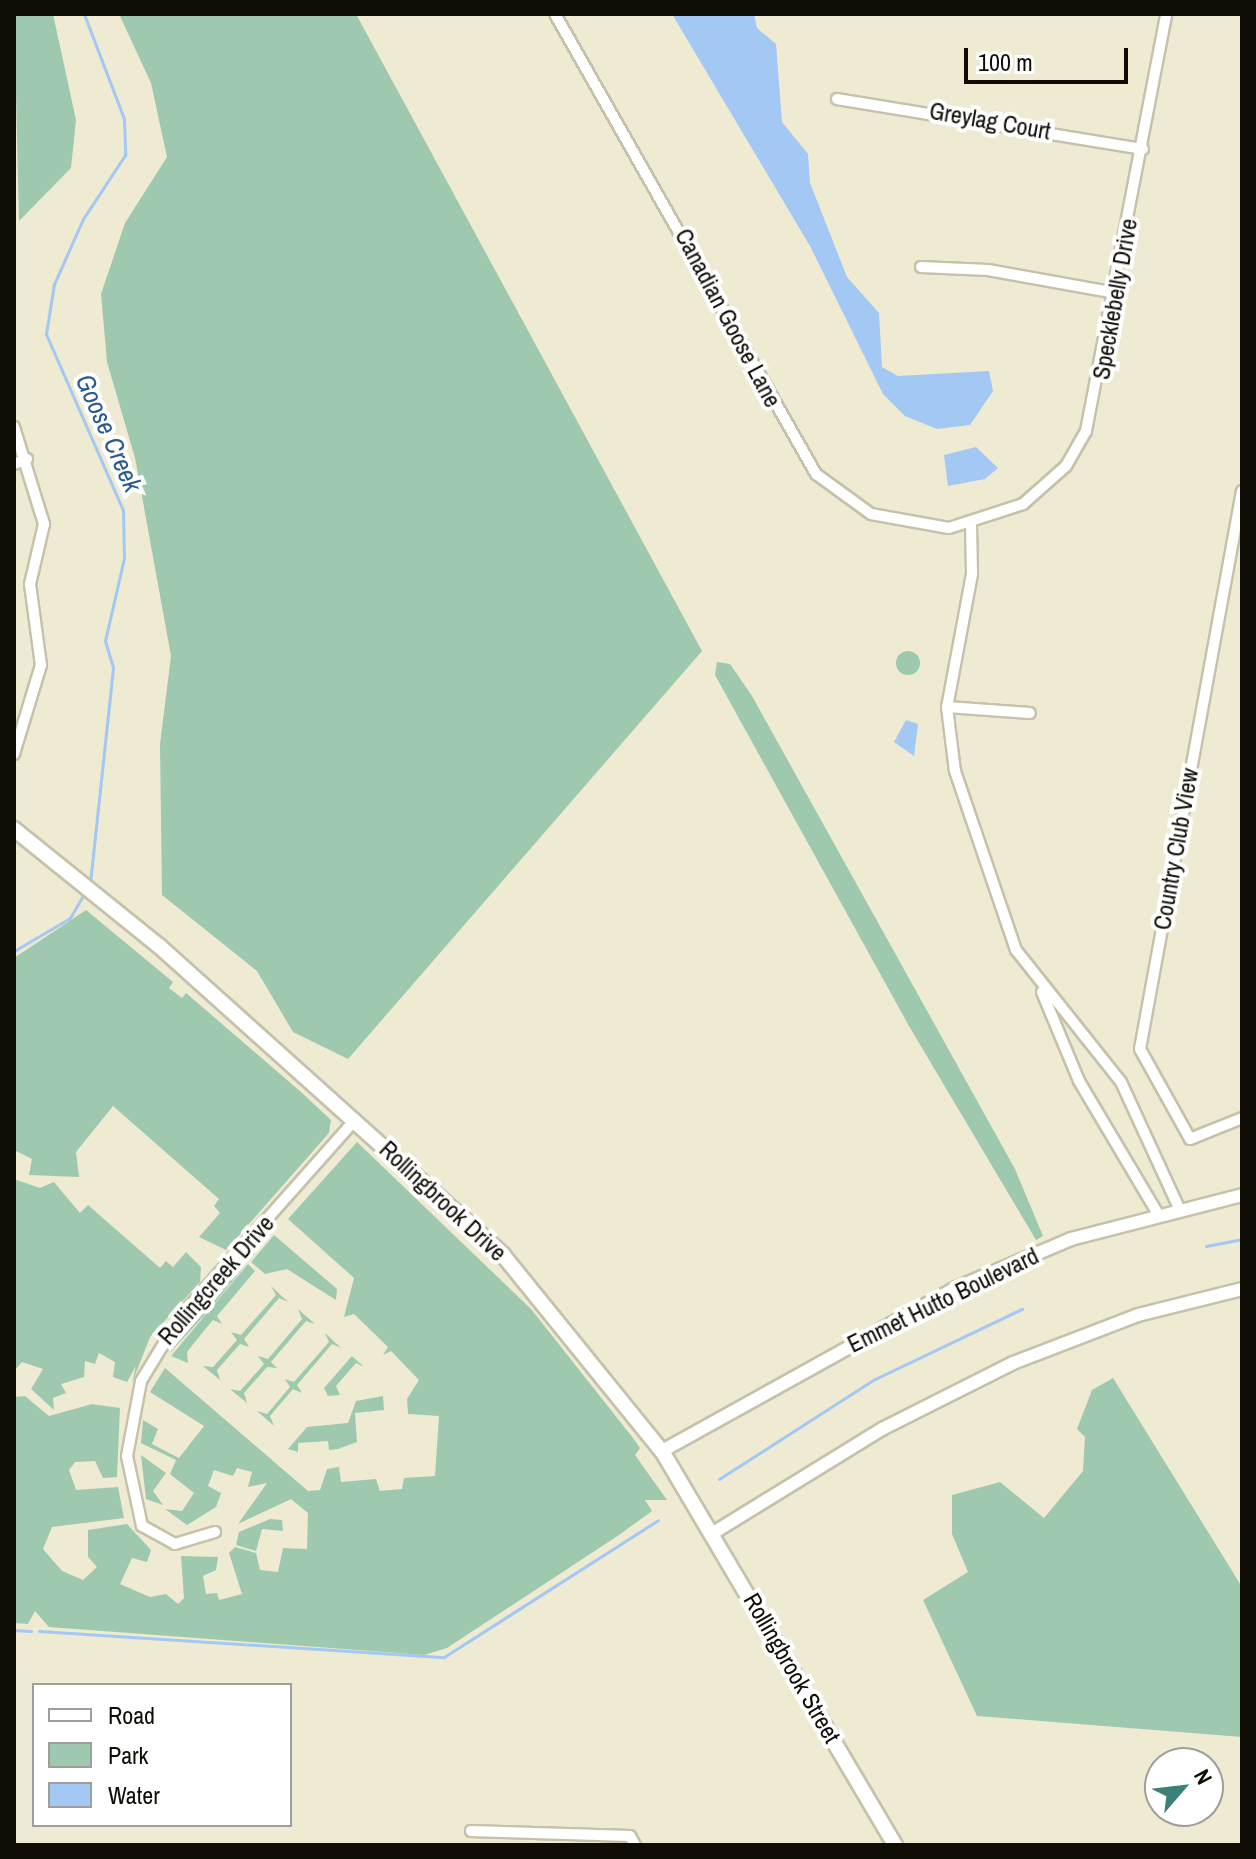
<!DOCTYPE html>
<style>
body{margin:0}
#map{position:relative;width:1256px;height:1859px;overflow:hidden;background:#efead2;font-family:"Archivo Narrow",sans-serif}
div>[style]{position:absolute}
.green>*{inset:0;background:#9fc9ae}
.round{border-radius:50%}
.water>*{inset:0;background:#a3c8f3}
.stream>*{height:3px;margin:-1.5px;padding:0 1.5px;transform-origin:1.5px;border-radius:1.5px;background:#a3c8f3}
.roads{filter:drop-shadow(2px 0 #c6c1aa) drop-shadow(-2px 0 #c6c1aa) drop-shadow(0 2px #c6c1aa) drop-shadow(0 -2px #c6c1aa)}
.minor>*{height:10px;margin:-5px;padding:0 5px;transform-origin:5px;border-radius:5px;background:#fff}
.tertiary>*{height:12px;margin:-6px;padding:0 6px;transform-origin:6px;border-radius:6px;background:#fff}
.secondary>*{height:14px;margin:-7px;padding:0 7px;transform-origin:7px;border-radius:7px;background:#fff}
span{translate:-50% -50%;white-space:nowrap;text-align:center;line-height:1.15;-webkit-text-stroke:8px #fff;paint-order:stroke}
.street-label{font-size:24px;color:#0f0d06}
.water-label{font-size:26px;color:#29598f;font-style:italic}
.frame{position:absolute;inset:0;border:16px solid #0f0d06;pointer-events:none}
.legend{position:absolute;left:32px;top:1683px;width:260px;height:144px;box-sizing:border-box;background:#fff;border:2px solid #9f9e9b;margin:0;padding:10px 14px;list-style:none;font-size:24px;color:#0f0d06}
.legend li{display:flex;align-items:center;gap:16px;height:40px}
.legend b{width:40px;border:2px solid #9f9e9b}
.north{position:absolute;left:1144px;top:1747px;width:80px;height:80px;box-sizing:border-box;background:#fff;border:2px solid #9f9e9b;border-radius:50%;rotate:62deg;font-size:22px;font-weight:700;line-height:32px;text-align:center;color:#0f0d06}
.north::after{content:'';display:block;margin:auto;width:28px;height:36px;background:#3b8177;clip-path:polygon(50% 0,100% 100%,50% 72%,0 100%)}
.scale{position:absolute;left:964px;top:48px;width:164px;height:36px;box-sizing:border-box;border:4px solid #0f0d06;border-top:0;padding-left:10px;font-size:24px;line-height:28px;white-space:nowrap;color:#0f0d06;-webkit-text-stroke:6px #fff;paint-order:stroke}
</style>
<div id="map">
<div class="green">
<i style="clip-path:polygon(14px 14px,53px 14px,76px 120px,71px 168px,19px 221px)"></i>
<i style="clip-path:polygon(119px 14px,356px 14px,702px 651px,348px 1059px,293px 1032px,257px 971px,162px 895px,160px 744px,171px 656px,135px 458px,107px 362px,101px 294px,125px 223px,167px 157px,151px 83px)"></i>
<i class="round" style="left:896px;top:651px;width:24px;height:24px"></i>
<i style="clip-path:polygon(717px 662px,730px 664px,752px 696px,1015px 1169px,1043px 1236px,1036px 1240px,909px 1026px,715px 675px)"></i>
<i style="clip-path:polygon(86px 910px,173px 982px,169px 988px,182px 998px,186px 993px,301px 1092px,331px 1120px,329px 1133px,226px 1250px,199px 1237px,220px 1213px,214px 1206px,219px 1199px,113px 1106px,76px 1152px,79px 1177px,29px 1175px,32px 1159px,14px 1150px,14px 958px)"></i>
<i style="clip-path:polygon(357px 1142px,531px 1309px,633px 1438px,640px 1448px,635px 1455px,667px 1500px,645px 1500px,652px 1511px,619px 1535px,447px 1648px,424px 1655px,49px 1627px,35px 1611px,28px 1624px,14px 1623px,14px 1397px,25px 1396px,49px 1416px,92px 1404px,120px 1408px,117px 1477px,103px 1478px,95px 1461px,75px 1462px,69px 1470px,76px 1490px,118px 1487px,124px 1518px,52px 1527px,43px 1549px,62px 1571px,83px 1580px,97px 1567px,88px 1557px,88px 1530px,127px 1524px,151px 1550px,147px 1562px,132px 1558px,120px 1584px,150px 1597px,166px 1594px,178px 1604px,184px 1598px,181px 1556px,218px 1557px,216px 1570px,203px 1576px,206px 1594px,217px 1593px,219px 1600px,242px 1594px,229px 1553px,235px 1547px,256px 1553px,260px 1570px,278px 1572px,283px 1548px,307px 1549px,308px 1513px,291px 1499px,238px 1524px,267px 1483px,248px 1487px,252px 1472px,237px 1468px,233px 1476px,214px 1470px,208px 1486px,221px 1493px,216px 1507px,187px 1525px,165px 1509px,182px 1511px,194px 1493px,170px 1474px,176px 1460px,141px 1443px,143px 1420px,158px 1429px,152px 1444px,179px 1458px,204px 1426px,150px 1392px,165px 1368px,308px 1491px,320px 1490px,327px 1469px,339px 1467px,341px 1482px,376px 1479px,380px 1491px,402px 1489px,404px 1478px,435px 1476px,439px 1416px,408px 1414px,407px 1399px,419px 1380px,391px 1351px,383px 1355px,388px 1347px,354px 1314px,344px 1317px,354px 1278px,288px 1219px)"></i>
<i style="clip-path:polygon(14px 1179px,40px 1188px,54px 1182px,80px 1213px,88px 1205px,160px 1268px,166px 1261px,173px 1267px,186px 1252px,201px 1267px,200px 1282px,150px 1337px,132px 1383px,136px 1366px,127px 1382px,113px 1377px,115px 1362px,99px 1353px,95px 1364px,85px 1361px,84px 1377px,61px 1384px,66px 1393px,53px 1398px,54px 1410px,31px 1389px,43px 1369px,22px 1362px,14px 1371px)"></i>
<i style="clip-path:polygon(271px 1234px,209px 1310px,169px 1354px,194px 1319px)"></i>
<i style="clip-path:polygon(274px 1235px,337px 1289px,336px 1300px,287px 1269px,265px 1274px,251px 1262px)"></i>
<i style="clip-path:polygon(248px 1264px,255px 1271px,217px 1316px,222px 1324px,213px 1320px,207px 1327px,187px 1352px,188px 1363px,171px 1356px)"></i>
<i style="clip-path:polygon(271px 1286px,288px 1302px,279px 1298px,244px 1339px,249px 1347px,240px 1344px,217px 1370px,220px 1380px,203px 1366px,213px 1367px,237px 1340px,231px 1332px,241px 1335px,276px 1295px)"></i>
<i style="clip-path:polygon(298px 1309px,315px 1324px,306px 1321px,271px 1362px,277px 1368px,267px 1367px,244px 1393px,247px 1403px,230px 1389px,240px 1391px,264px 1364px,258px 1356px,268px 1359px,302px 1319px)"></i>
<i style="clip-path:polygon(325px 1333px,341px 1348px,332px 1344px,297px 1385px,302px 1393px,293px 1389px,270px 1416px,274px 1426px,257px 1411px,267px 1414px,290px 1387px,285px 1379px,294px 1382px,329px 1342px)"></i>
<i style="clip-path:polygon(352px 1356px,364px 1367px,356px 1363px,336px 1386px,340px 1395px,328px 1396px,324px 1388px)"></i>
<i style="clip-path:polygon(1113px 1378px,1242px 1587px,1242px 1737px,977px 1716px,923px 1600px,968px 1572px,952px 1534px,952px 1495px,1000px 1482px,1044px 1518px,1083px 1471px,1085px 1437px,1077px 1429px,1092px 1390px)"></i>
<i style="clip-path:polygon(383px 1396px,384px 1410px,355px 1413px,357px 1442px,338px 1449px,329px 1450px,328px 1441px,298px 1443px,298px 1452px,288px 1449px,307px 1427px,348px 1423px,356px 1401px)"></i>
<i style="clip-path:polygon(141px 1455px,166px 1473px,153px 1491px,163px 1505px,146px 1499px)"></i>
<i style="clip-path:polygon(270px 1519px,282px 1520px,283px 1531px,262px 1529px,256px 1551px,236px 1545px,239px 1532px)"></i>
</div>
<div class="water">
<i style="clip-path:polygon(672px 14px,754px 14px,757px 28px,776px 44px,782px 122px,808px 154px,810px 183px,847px 277px,879px 313px,882px 367px,898px 376px,989px 371px,993px 391px,970px 425px,937px 429px,905px 416px,883px 394px,810px 246px)"></i>
<i style="clip-path:polygon(976px 447px,998px 468px,985px 479px,948px 486px,944px 455px)"></i>
<i style="clip-path:polygon(906px 720px,918px 724px,914px 756px,894px 742px)"></i>
</div>
<div class="stream">
<i style="left:84px;top:14px;width:112px;rotate:69.1deg"></i>
<i style="left:124px;top:119px;width:36px;rotate:88deg"></i>
<i style="left:125px;top:155px;width:77px;rotate:123.3deg"></i>
<i style="left:83px;top:219px;width:71px;rotate:114deg"></i>
<i style="left:54px;top:284px;width:51px;rotate:99.1deg"></i>
<i style="left:46px;top:334px;width:192px;rotate:66.4deg"></i>
<i style="left:123px;top:510px;width:48px;rotate:88.8deg"></i>
<i style="left:124px;top:558px;width:85px;rotate:102.9deg"></i>
<i style="left:105px;top:641px;width:28px;rotate:73deg"></i>
<i style="left:113px;top:668px;width:217px;rotate:96.1deg"></i>
<i style="left:14px;top:951px;width:65px;rotate:-30.5deg"></i>
<i style="left:70px;top:918px;width:28px;rotate:-60deg"></i>
<i style="left:1206px;top:1246px;width:37px;rotate:-11deg"></i>
<i style="left:719px;top:1479px;width:185px;rotate:-32.7deg"></i>
<i style="left:875px;top:1379px;width:163px;rotate:-25.5deg"></i>
<i style="left:14px;top:1630px;width:17px;rotate:3deg"></i>
<i style="left:39px;top:1631px;width:406px;rotate:3.7deg"></i>
<i style="left:444px;top:1657px;width:254px;rotate:-32.6deg"></i>
</div>
<div class="roads">
<div class="minor">
<i style="left:555px;top:14px;width:529px;rotate:60.43deg"></i>
<i style="left:816px;top:474px;width:68px;rotate:36deg"></i>
<i style="left:871px;top:514px;width:79px;rotate:10.2deg"></i>
<i style="left:949px;top:528px;width:78px;rotate:-18deg"></i>
<i style="left:1023px;top:504px;width:57px;rotate:-41.5deg"></i>
<i style="left:1066px;top:466px;width:40px;rotate:-60.3deg"></i>
<i style="left:1086px;top:431px;width:425px;rotate:-79.1deg"></i>
<i style="left:837px;top:99px;width:310px;rotate:9.3deg"></i>
<i style="left:921px;top:267px;width:67px;rotate:2.6deg"></i>
<i style="left:988px;top:270px;width:130px;rotate:10.2deg"></i>
<i style="left:14px;top:427px;width:102px;rotate:72.8deg"></i>
<i style="left:44px;top:524px;width:62px;rotate:103.1deg"></i>
<i style="left:30px;top:584px;width:82px;rotate:82.3deg"></i>
<i style="left:41px;top:665px;width:93px;rotate:106.9deg"></i>
<i style="left:14px;top:464px;width:14px;rotate:-21deg"></i>
<i style="left:1242px;top:491px;width:567px;rotate:100.36deg"></i>
<i style="left:1140px;top:1049px;width:103px;rotate:60.9deg"></i>
<i style="left:1190px;top:1139px;width:56px;rotate:-22deg"></i>
<i style="left:971px;top:525px;width:49px;rotate:88.8deg"></i>
<i style="left:972px;top:574px;width:135px;rotate:100.6deg"></i>
<i style="left:947px;top:707px;width:64px;rotate:82.9deg"></i>
<i style="left:955px;top:771px;width:189px;rotate:71.2deg"></i>
<i style="left:1016px;top:950px;width:169px;rotate:51.5deg"></i>
<i style="left:1121px;top:1082px;width:139px;rotate:65.3deg"></i>
<i style="left:947px;top:707px;width:83px;rotate:4.1deg"></i>
<i style="left:1042px;top:992px;width:96px;rotate:67.4deg"></i>
<i style="left:1079px;top:1081px;width:155px;rotate:59.3deg"></i>
<i style="left:215px;top:1532px;width:42px;rotate:163.3deg"></i>
<i style="left:175px;top:1544px;width:38px;rotate:-151deg"></i>
<i style="left:142px;top:1526px;width:72px;rotate:-102.1deg"></i>
<i style="left:127px;top:1456px;width:76px;rotate:-79.4deg"></i>
<i style="left:141px;top:1381px;width:75px;rotate:-58.6deg"></i>
<i style="left:180px;top:1317px;width:264px;rotate:-48.4deg"></i>
<i style="left:471px;top:1831px;width:159px;rotate:1.8deg"></i>
<i style="left:630px;top:1836px;width:10px;rotate:61deg"></i>
</div>
<div class="tertiary">
<i style="left:662px;top:1451px;width:334px;rotate:-29deg"></i>
<i style="left:954px;top:1289px;width:127px;rotate:-23.1deg"></i>
<i style="left:1071px;top:1239px;width:177px;rotate:-14.4deg"></i>
<i style="left:713px;top:1533px;width:198px;rotate:-31.6deg"></i>
<i style="left:882px;top:1429px;width:147px;rotate:-26.7deg"></i>
<i style="left:1013px;top:1363px;width:134px;rotate:-21deg"></i>
<i style="left:1138px;top:1315px;width:107px;rotate:-14deg"></i>
</div>
<div class="secondary">
<i style="left:14px;top:829px;width:186px;rotate:38.9deg"></i>
<i style="left:159px;top:946px;width:462px;rotate:41.9deg"></i>
<i style="left:503px;top:1255px;width:252px;rotate:51deg"></i>
<i style="left:662px;top:1451px;width:458px;rotate:59.4deg"></i>
</div>
</div>
<div class="street-label">
<span style="left:990px;top:121px;rotate:10deg">Greylag Court</span>
<span style="left:1115px;top:299px;rotate:-80deg">Specklebelly Drive</span>
<span style="left:728px;top:318px;rotate:62deg">Canadian Goose Lane</span>
<span style="left:1176px;top:849px;rotate:-80deg">Country Club View</span>
<span style="left:443px;top:1201px;rotate:43deg">Rollingbrook Drive</span>
<span style="left:216px;top:1280px;rotate:-49deg">Rollingcreek Drive</span>
<span style="left:943px;top:1300px;rotate:-26deg">Emmet Hutto Boulevard</span>
<span style="left:792px;top:1668px;rotate:60deg">Rollingbrook Street</span>
</div>
<div class="water-label">
<span style="left:109px;top:433px;rotate:66deg">Goose Creek</span>
</div>
<div class="frame"></div>
<ul class="legend">
<li><b style="height:10px;background:#fff"></b>Road</li>
<li><b style="height:22px;background:#9fc9ae"></b>Park</li>
<li><b style="height:22px;background:#a3c8f3"></b>Water</li>
</ul>
<div class="north">N</div>
<div class="scale">100 m</div>
</div>
